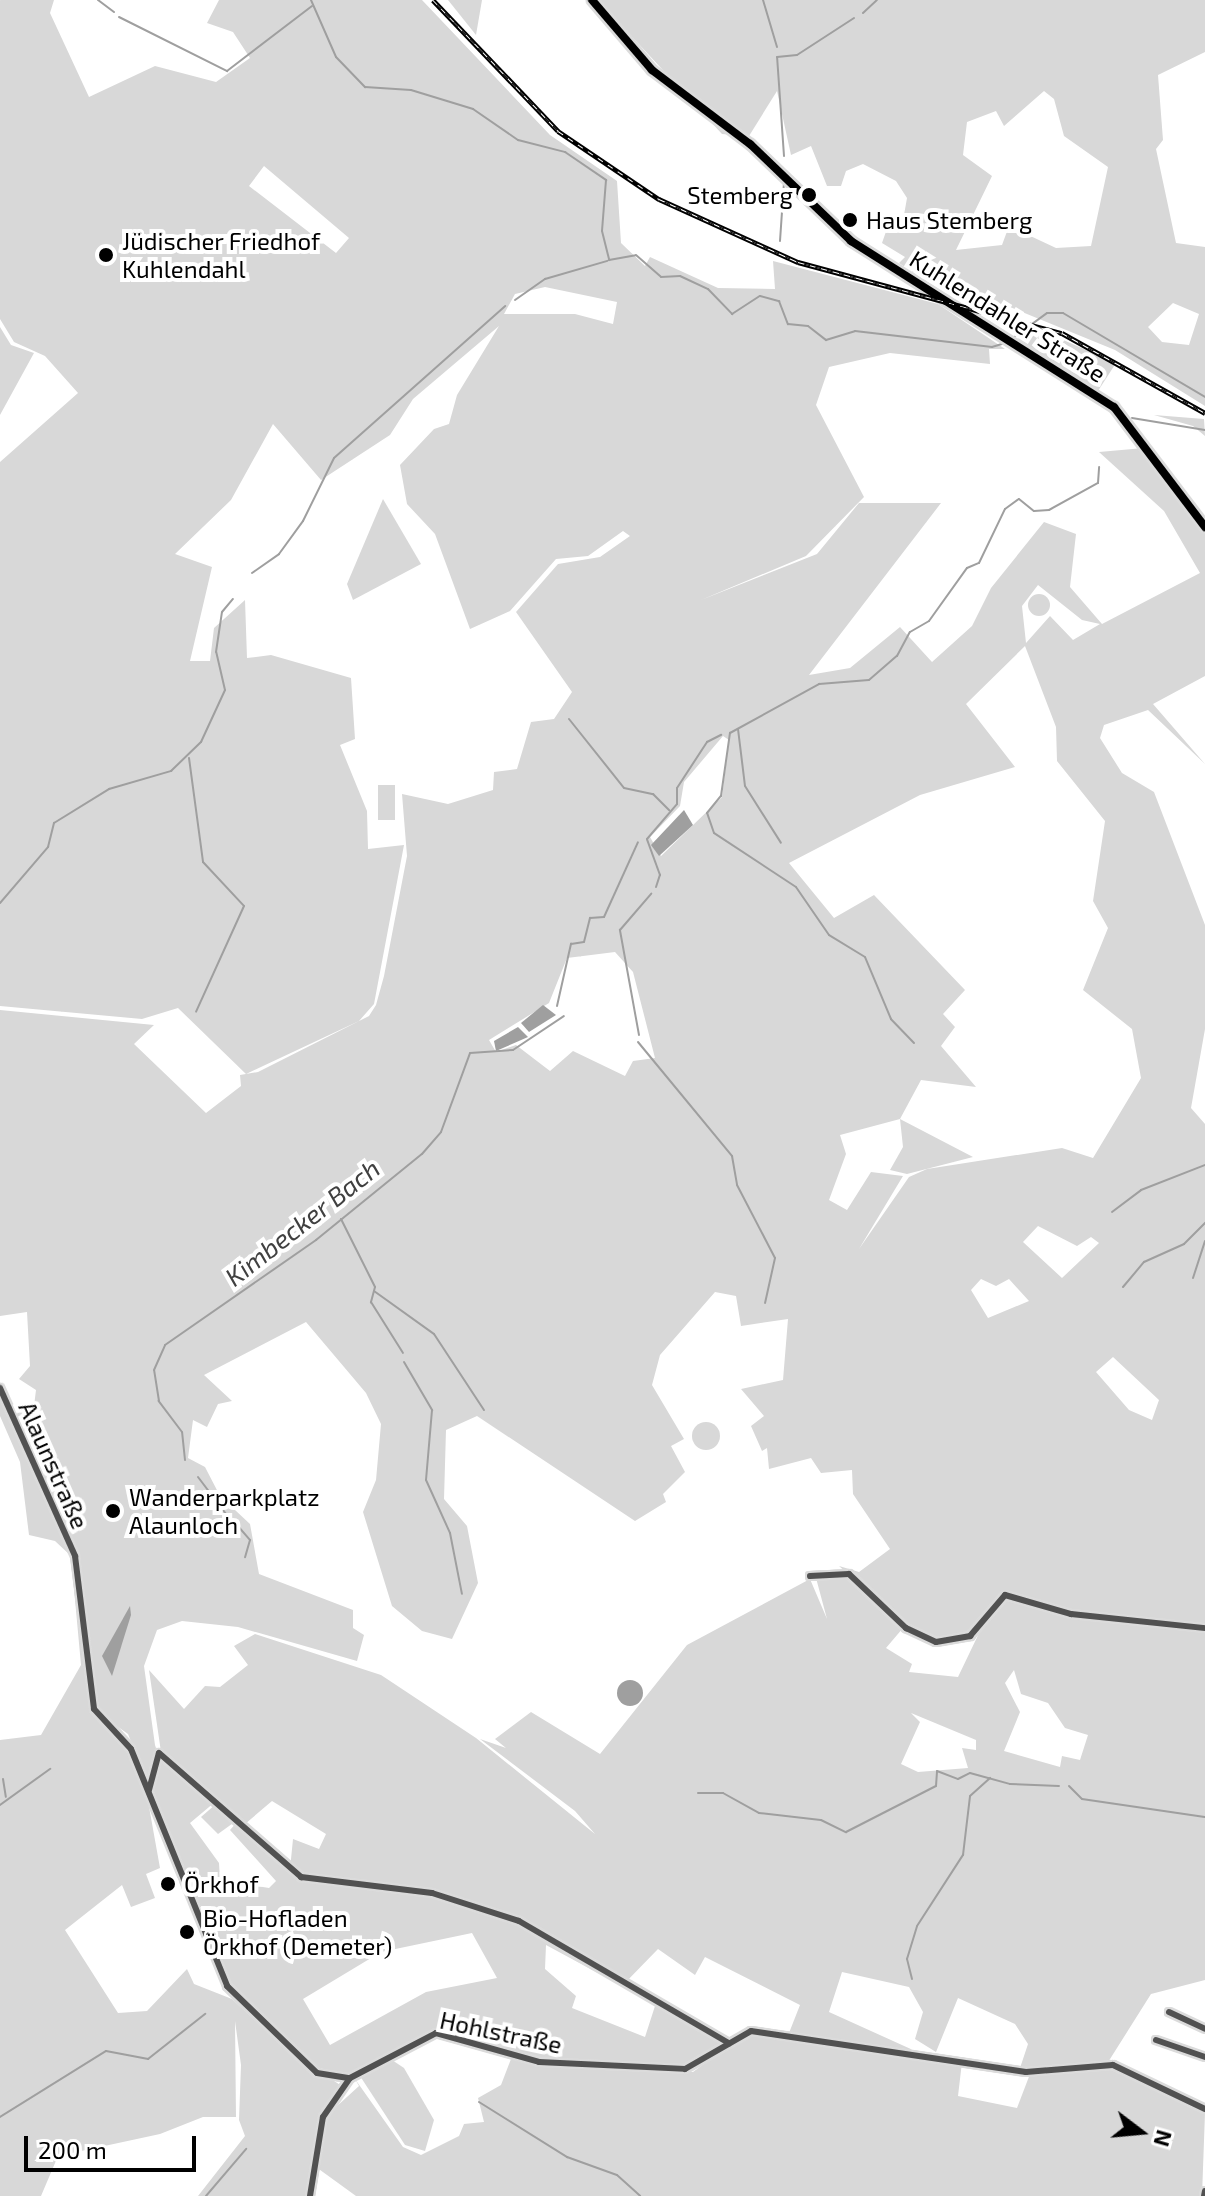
<!DOCTYPE html>
<meta charset="utf-8">
<style>
body{margin:0}
#map{position:relative;width:1205px;height:2196px;overflow:hidden;background:#fff;font-family:"Exo 2",sans-serif}
div>[style]{position:absolute}
.green>*{inset:0;background:#d8d8d8;transform-origin:0 0}
.round{border-radius:50%}
.water>*{inset:0;background:#9f9f9f}
.stream>*{height:2px;margin:-1px;padding:0 1px;transform-origin:1px;border-radius:1px;background:#9f9f9f}
.roads{filter:drop-shadow(2px 0 #dbdbdb) drop-shadow(-2px 0 #dbdbdb) drop-shadow(0 2px #dbdbdb) drop-shadow(0 -2px #dbdbdb)}
.minor>*{height:6px;margin:-3px;padding:0 3px;transform-origin:3px;border-radius:3px;background:#515151}
.major>*{height:8px;margin:-4px;padding:0 4px;transform-origin:4px;border-radius:4px;background:#000}
.rail>*{height:5px;margin-top:-2.5px;transform-origin:0;background:repeating-linear-gradient(90deg,#fff 0 6px,#000 0 12px);box-sizing:border-box;border-block:2px solid #000}
.dots>*{width:22px;height:22px;translate:-50% -50%;box-sizing:border-box;border:4px solid #fff;border-radius:50%}
span{translate:-50% -50%;white-space:nowrap;text-align:center;line-height:1.15;-webkit-text-stroke:8px #fff;paint-order:stroke}
.poi-label{font-size:24px;color:#000}
.right{translate:-100% -50%;text-align:right}
.left{translate:0 -50%;text-align:left}
.street-label{font-size:24px;color:#000}
.water-label{font-size:26px;color:#404040;font-style:italic}
.north{position:absolute;left:1101px;top:2092px;width:80px;height:80px;-webkit-text-stroke:6px #fff;paint-order:stroke;rotate:106deg;font-size:22px;font-weight:700;line-height:32px;text-align:center;color:#000}
.north::after{content:'';display:block;margin:auto;width:28px;height:36px;background:#000;clip-path:polygon(50% 0,100% 100%,50% 72%,0 100%)}
.scale{position:absolute;left:24px;top:2136px;width:172px;height:36px;box-sizing:border-box;border:4px solid #000;border-top:0;padding-left:10px;font-size:24px;line-height:28px;white-space:nowrap;color:#000;-webkit-text-stroke:6px #fff;paint-order:stroke}
</style>
<div id="map">
<div class="green">
<i style="clip-path:polygon(evenodd,0 0,54px 0,50px 13px,89px 97px,155px 66px,216px 82px,250px 58px,233px 32px,207px 23px,219px 0,422px 0,550px 135px,617px 181px,621px 243px,645px 266px,650px 257px,718px 288px,775px 289px,773px 261px,938px 304px,1005px 349px,989px 349px,990px 364px,890px 353px,829px 367px,816px 405px,864px 497px,806px 556px,701px 600px,817px 554px,859px 503px,941px 503px,809px 675px,850px 668px,900px 627px,932px 662px,972px 626px,991px 588px,1044px 522px,1076px 534px,1070px 587px,1102px 624px,1200px 573px,1164px 511px,1099px 452px,1144px 448px,1205px 532px,1205px 676px,1153px 704px,1205px 764px,1148px 710px,1104px 725px,1100px 738px,1122px 773px,1154px 792px,1205px 925px,1205px 1029px,1191px 1108px,1205px 1124px,1205px 1626px,1185px 1627px,1205px 1633px,1205px 1980px,1151px 1994px,1105px 2067px,1205px 2113px,1202px 2196px,356px 2196px,316px 2167px,325px 2117px,359px 2086px,355px 2079px,403px 2147px,421px 2155px,459px 2136px,464px 2124px,484px 2122px,478px 2098px,501px 2085px,511px 2059px,564px 2066px,693px 2072px,738px 2038px,759px 2033px,962px 2062px,958px 2096px,1017px 2108px,1030px 2074px,1020px 2068px,1028px 2044px,1015px 2024px,958px 1998px,936px 2052px,915px 2039px,923px 2012px,909px 1987px,842px 1972px,829px 2012px,913px 2050px,827px 2039px,789px 2033px,800px 2005px,705px 1957px,695px 1975px,658px 1949px,622px 1986px,546px 1945px,545px 1969px,576px 1996px,572px 2008px,645px 2037px,655px 2006px,727px 2043px,684px 2068px,560px 2062px,432px 2031px,348px 2076px,309px 2065px,345px 2088px,322px 2116px,308px 2196px,198px 2196px,245px 2136px,239px 2120px,241px 2065px,235px 2021px,236px 2117px,203px 2117px,160px 2134px,58px 2156px,41px 2196px,0 2196px,0 1740px,41px 1735px,81px 1665px,71px 1556px,55px 1541px,29px 1535px,20px 1462px,0 1416px,0 1389px,10px 1404px,34px 1406px,36px 1390px,19px 1379px,30px 1366px,27px 1312px,0 1316px,0 1010px,154px 1025px,134px 1044px,206px 1113px,241px 1086px,240px 1075px,258px 1072px,369px 1016px,376px 1005px,384px 976px,407px 856px,402px 794px,448px 804px,493px 790px,494px 772px,517px 769px,531px 722px,554px 719px,572px 692px,516px 612px,558px 564px,600px 557px,630px 536px,623px 531px,588px 556px,556px 559px,510px 611px,470px 629px,435px 534px,407px 504px,400px 465px,434px 429px,449px 424px,457px 395px,499px 326px,413px 399px,390px 435px,321px 480px,273px 424px,231px 500px,175px 554px,212px 567px,190px 661px,210px 661px,214px 628px,245px 600px,247px 658px,271px 655px,351px 678px,355px 739px,340px 745px,367px 811px,368px 849px,404px 845px,374px 1004px,359px 1021px,246px 1074px,178px 1008px,142px 1019px,0 1006px,0 462px,78px 393px,45px 356px,14px 342px,0 319px,0 0,264px 166px,349px 238px,336px 253px,249px 186px,264px 166px,0 0,545px 287px,617px 302px,613px 324px,575px 314px,504px 314px,515px 294px,545px 287px,0 0,1038px 585px,1082px 620px,1100px 624px,1073px 640px,1050px 616px,1026px 643px,1022px 606px,1038px 585px,0 0,1025px 646px,1056px 727px,1057px 761px,1105px 821px,1093px 901px,1108px 928px,1083px 990px,1132px 1029px,1141px 1078px,1093px 1158px,1062px 1148px,927px 1169px,909px 1177px,859px 1249px,903px 1176px,871px 1172px,847px 1210px,829px 1200px,846px 1154px,840px 1135px,900px 1119px,903px 1147px,890px 1170px,907px 1174px,973px 1157px,900px 1119px,921px 1080px,976px 1087px,941px 1046px,955px 1027px,943px 1014px,965px 990px,874px 895px,834px 918px,789px 863px,920px 795px,1015px 767px,966px 704px,1025px 646px,0 0,723px 736px,729px 740px,722px 797px,661px 856px,650px 837px,680px 806px,684px 782px,723px 736px,0 0,615px 952px,633px 972px,655px 1058px,633px 1061px,625px 1076px,573px 1051px,550px 1071px,516px 1045px,496px 1052px,489px 1040px,549px 1003px,567px 958px,615px 952px,0 0,1038px 1226px,1077px 1246px,1091px 1237px,1099px 1243px,1062px 1278px,1023px 1242px,1038px 1226px,0 0,981px 1279px,996px 1286px,1009px 1279px,1029px 1301px,988px 1318px,971px 1290px,981px 1279px,0 0,715px 1292px,736px 1296px,741px 1326px,788px 1319px,783px 1380px,741px 1389px,764px 1416px,751px 1426px,762px 1451px,767px 1448px,769px 1469px,811px 1458px,821px 1473px,852px 1470px,853px 1494px,890px 1549px,859px 1572px,839px 1566px,910px 1629px,937px 1639px,968px 1636px,993px 1604px,958px 1677px,909px 1672px,912px 1664px,886px 1648px,903px 1628px,848px 1576px,816px 1578px,827px 1619px,810px 1579px,687px 1645px,600px 1754px,531px 1712px,495px 1739px,506px 1748px,480px 1739px,575px 1811px,595px 1834px,476px 1738px,381px 1675px,255px 1634px,234px 1646px,248px 1665px,220px 1687px,205px 1686px,184px 1709px,149px 1670px,161px 1752px,245px 1824px,272px 1801px,326px 1834px,319px 1849px,293px 1839px,290px 1869px,238px 1821px,230px 1830px,276px 1881px,269px 1888px,220px 1880px,219px 1863px,190px 1823px,215px 1802px,159px 1757px,155px 1745px,144px 1666px,157px 1630px,182px 1621px,238px 1627px,357px 1661px,364px 1635px,353px 1628px,353px 1610px,259px 1574px,250px 1524px,220px 1496px,205px 1467px,188px 1458px,193px 1420px,207px 1427px,218px 1404px,232px 1401px,204px 1375px,306px 1322px,366px 1393px,381px 1424px,376px 1480px,363px 1512px,392px 1606px,422px 1631px,452px 1639px,478px 1583px,467px 1526px,444px 1499px,446px 1430px,477px 1416px,635px 1521px,666px 1502px,663px 1494px,685px 1472px,671px 1446px,684px 1439px,652px 1385px,660px 1355px,715px 1292px,0 0,1113px 1357px,1159px 1400px,1152px 1420px,1129px 1410px,1096px 1372px,1113px 1357px,0 0,1014px 1670px,1021px 1694px,1048px 1703px,1065px 1728px,1088px 1735px,1080px 1760px,1062px 1756px,1060px 1767px,1004px 1751px,1020px 1712px,1005px 1683px,1014px 1670px,0 0,911px 1713px,976px 1740px,976px 1750px,962px 1748px,968px 1768px,918px 1772px,901px 1764px,920px 1722px,911px 1713px,0 0,104px 1717px,128px 1734px,226px 1979px,295px 2057px,232px 1999px,194px 1984px,187px 1969px,147px 2011px,118px 2013px,65px 1930px,122px 1885px,131px 1907px,155px 1898px,146px 1874px,160px 1868px,146px 1790px,124px 1739px,96px 1719px,104px 1717px,0 0,472px 1933px,497px 1978px,426px 1992px,330px 2045px,303px 1999px,381px 1952px,472px 1933px)"></i>
<i style="clip-path:polygon(448px 0,482px 0,476px 35px)"></i>
<i style="clip-path:polygon(evenodd,598px 0,1205px 0,1205px 52px,1158px 75px,1163px 140px,1156px 149px,1176px 243px,1205px 247px,1205px 406px,1115px 350px,1010px 307px,949px 294px,923px 266px,915px 274px,899px 263px,905px 257px,882px 243px,890px 220px,904px 215px,907px 198px,896px 181px,863px 164px,846px 171px,841px 186px,827px 186px,811px 146px,791px 155px,777px 91px,749px 136px,722px 134px,598px 0,1044px 91px,1054px 99px,1064px 136px,1108px 167px,1091px 246px,1056px 248px,1009px 226px,1002px 245px,956px 250px,992px 176px,963px 155px,967px 122px,996px 111px,1004px 126px,1044px 91px,598px 0,1173px 303px,1199px 314px,1189px 345px,1162px 342px,1148px 327px,1173px 303px)"></i>
<i style="clip-path:polygon(1029px 325px,1116px 363px,1098px 391px,1018px 339px)"></i>
<i style="clip-path:polygon(0 327px,11px 345px,34px 353px,0 415px)"></i>
<i style="clip-path:polygon(1154px 415px,1204px 419px,1205px 436px,1193px 426px)"></i>
<i style="clip-path:polygon(383px 499px,421px 564px,353px 600px,347px 584px)"></i>
<i class="round" style="left:1028px;top:594px;width:22px;height:22px"></i>
<i style="left:378px;top:785px;width:17px;height:35px"></i>
<i class="round" style="left:692px;top:1422px;width:28px;height:28px"></i>
<i style="clip-path:polygon(216px 1804px,236px 1821px,218px 1834px,201px 1817px)"></i>
<i style="clip-path:polygon(389px 2058px,404px 2068px,434px 2120px,425px 2151px,405px 2145px,360px 2076px)"></i>
</div>
<div class="water">
<i style="clip-path:polygon(684px 810px,693px 825px,659px 856px,651px 845px)"></i>
<i style="clip-path:polygon(543px 1005px,556px 1015px,529px 1032px,521px 1023px)"></i>
<i style="clip-path:polygon(518px 1027px,528px 1037px,496px 1051px,494px 1041px)"></i>
<i style="clip-path:polygon(130px 1606px,131px 1615px,112px 1676px,102px 1656px)"></i>
<i class="round" style="left:617px;top:1680px;width:26px;height:26px"></i>
</div>
<div class="stream">
<i style="left:98px;top:0;width:20px;rotate:37deg"></i>
<i style="left:311px;top:0;width:62px;rotate:66.3deg"></i>
<i style="left:336px;top:57px;width:42px;rotate:46deg"></i>
<i style="left:365px;top:87px;width:46px;rotate:3.7deg"></i>
<i style="left:411px;top:90px;width:65px;rotate:17deg"></i>
<i style="left:473px;top:109px;width:55px;rotate:34.6deg"></i>
<i style="left:518px;top:140px;width:49px;rotate:14.3deg"></i>
<i style="left:565px;top:152px;width:50px;rotate:34.3deg"></i>
<i style="left:606px;top:180px;width:51px;rotate:94.5deg"></i>
<i style="left:602px;top:231px;width:30px;rotate:76deg"></i>
<i style="left:609px;top:260px;width:27px;rotate:-10deg"></i>
<i style="left:636px;top:255px;width:33px;rotate:41deg"></i>
<i style="left:661px;top:277px;width:19px;rotate:-3deg"></i>
<i style="left:680px;top:276px;width:31px;rotate:25deg"></i>
<i style="left:708px;top:289px;width:35px;rotate:46deg"></i>
<i style="left:732px;top:314px;width:33px;rotate:-33deg"></i>
<i style="left:760px;top:296px;width:20px;rotate:15deg"></i>
<i style="left:779px;top:301px;width:25px;rotate:69deg"></i>
<i style="left:788px;top:324px;width:20px;rotate:6deg"></i>
<i style="left:808px;top:326px;width:23px;rotate:38deg"></i>
<i style="left:826px;top:340px;width:30px;rotate:-17deg"></i>
<i style="left:855px;top:331px;width:138px;rotate:6.7deg"></i>
<i style="left:992px;top:347px;width:17px;rotate:-17deg"></i>
<i style="left:763px;top:0;width:49px;rotate:73.4deg"></i>
<i style="left:863px;top:13px;width:19px;rotate:-43deg"></i>
<i style="left:119px;top:17px;width:121px;rotate:26.6deg"></i>
<i style="left:227px;top:71px;width:107px;rotate:-37.4deg"></i>
<i style="left:784px;top:156px;width:99px;rotate:-94deg"></i>
<i style="left:777px;top:57px;width:20px;rotate:-6deg"></i>
<i style="left:797px;top:55px;width:68px;rotate:-33deg"></i>
<i style="left:780px;top:241px;width:58px;rotate:-86.1deg"></i>
<i style="left:515px;top:300px;width:37px;rotate:-35deg"></i>
<i style="left:545px;top:279px;width:65px;rotate:-16.2deg"></i>
<i style="left:1013px;top:338px;width:42px;rotate:-36.3deg"></i>
<i style="left:1047px;top:313px;width:16px"></i>
<i style="left:1063px;top:313px;width:165px;rotate:30.6deg"></i>
<i style="left:1132px;top:418px;width:74px;rotate:9.3deg"></i>
<i style="left:252px;top:573px;width:33px;rotate:-35deg"></i>
<i style="left:279px;top:554px;width:41px;rotate:-54deg"></i>
<i style="left:303px;top:521px;width:70px;rotate:-63.8deg"></i>
<i style="left:334px;top:458px;width:229px;rotate:-41.6deg"></i>
<i style="left:569px;top:719px;width:88px;rotate:51.4deg"></i>
<i style="left:624px;top:788px;width:30px;rotate:12deg"></i>
<i style="left:653px;top:794px;width:23px;rotate:45deg"></i>
<i style="left:738px;top:729px;width:57px;rotate:83deg"></i>
<i style="left:745px;top:786px;width:67px;rotate:57.7deg"></i>
<i style="left:189px;top:758px;width:105px;rotate:82.3deg"></i>
<i style="left:203px;top:862px;width:60px;rotate:47deg"></i>
<i style="left:244px;top:906px;width:116px;rotate:114.4deg"></i>
<i style="left:656px;top:887px;width:13px;rotate:-72deg"></i>
<i style="left:660px;top:875px;width:38px;rotate:-110deg"></i>
<i style="left:647px;top:839px;width:46px;rotate:-49.4deg"></i>
<i style="left:677px;top:804px;width:16px;rotate:-90deg"></i>
<i style="left:677px;top:788px;width:55px;rotate:-56.9deg"></i>
<i style="left:707px;top:742px;width:16px;rotate:-27deg"></i>
<i style="left:0;top:903px;width:74px;rotate:-49.4deg"></i>
<i style="left:48px;top:847px;width:25px;rotate:-76deg"></i>
<i style="left:54px;top:823px;width:65px;rotate:-31.7deg"></i>
<i style="left:109px;top:789px;width:65px;rotate:-16.2deg"></i>
<i style="left:171px;top:771px;width:42px;rotate:-44deg"></i>
<i style="left:201px;top:742px;width:57px;rotate:-65.2deg"></i>
<i style="left:225px;top:690px;width:39px;rotate:-103deg"></i>
<i style="left:216px;top:652px;width:40px;rotate:-81.5deg"></i>
<i style="left:222px;top:612px;width:17px;rotate:-50deg"></i>
<i style="left:557px;top:1006px;width:64px;rotate:-77.3deg"></i>
<i style="left:571px;top:944px;width:13px;rotate:-9deg"></i>
<i style="left:584px;top:942px;width:25px;rotate:-76deg"></i>
<i style="left:590px;top:918px;width:14px;rotate:-4deg"></i>
<i style="left:604px;top:917px;width:82px;rotate:-65.6deg"></i>
<i style="left:639px;top:1035px;width:107px;rotate:-100.3deg"></i>
<i style="left:620px;top:930px;width:48px;rotate:-49.3deg"></i>
<i style="left:638px;top:1042px;width:148px;rotate:50.5deg"></i>
<i style="left:732px;top:1156px;width:29px;rotate:80deg"></i>
<i style="left:737px;top:1185px;width:82px;rotate:62.5deg"></i>
<i style="left:775px;top:1258px;width:46px;rotate:102.5deg"></i>
<i style="left:914px;top:1043px;width:33px;rotate:-134deg"></i>
<i style="left:891px;top:1019px;width:67px;rotate:-112.8deg"></i>
<i style="left:865px;top:957px;width:42px;rotate:-148.6deg"></i>
<i style="left:829px;top:935px;width:58px;rotate:-124.5deg"></i>
<i style="left:796px;top:887px;width:98px;rotate:-146.6deg"></i>
<i style="left:714px;top:833px;width:21px;rotate:-109deg"></i>
<i style="left:707px;top:813px;width:22px;rotate:-51deg"></i>
<i style="left:721px;top:796px;width:64px;rotate:-81.9deg"></i>
<i style="left:730px;top:733px;width:102px;rotate:-28.8deg"></i>
<i style="left:819px;top:684px;width:50px;rotate:-4.6deg"></i>
<i style="left:869px;top:680px;width:37px;rotate:-41deg"></i>
<i style="left:897px;top:656px;width:27px;rotate:-62deg"></i>
<i style="left:910px;top:632px;width:22px;rotate:-30deg"></i>
<i style="left:929px;top:621px;width:65px;rotate:-54.4deg"></i>
<i style="left:967px;top:568px;width:13px;rotate:-23deg"></i>
<i style="left:979px;top:563px;width:60px;rotate:-64.3deg"></i>
<i style="left:1005px;top:509px;width:17px;rotate:-36deg"></i>
<i style="left:1019px;top:499px;width:19px;rotate:39deg"></i>
<i style="left:1034px;top:511px;width:15px;rotate:-4deg"></i>
<i style="left:1049px;top:510px;width:56px;rotate:-28.9deg"></i>
<i style="left:1098px;top:483px;width:16px;rotate:-86deg"></i>
<i style="left:1112px;top:1212px;width:36px;rotate:-37deg"></i>
<i style="left:1141px;top:1190px;width:69px;rotate:-21.3deg"></i>
<i style="left:341px;top:1219px;width:76px;rotate:63.4deg"></i>
<i style="left:375px;top:1287px;width:16px;rotate:105deg"></i>
<i style="left:371px;top:1302px;width:60px;rotate:57.9deg"></i>
<i style="left:1193px;top:1278px;width:39px;rotate:-72deg"></i>
<i style="left:1123px;top:1287px;width:33px;rotate:-50deg"></i>
<i style="left:1144px;top:1262px;width:44px;rotate:-24.2deg"></i>
<i style="left:1184px;top:1244px;width:30px;rotate:-45deg"></i>
<i style="left:374px;top:1291px;width:74px;rotate:35.6deg"></i>
<i style="left:434px;top:1334px;width:91px;rotate:56.7deg"></i>
<i style="left:404px;top:1362px;width:56px;rotate:59.7deg"></i>
<i style="left:432px;top:1410px;width:70px;rotate:94.9deg"></i>
<i style="left:426px;top:1480px;width:58px;rotate:65.6deg"></i>
<i style="left:450px;top:1533px;width:62px;rotate:78.9deg"></i>
<i style="left:185px;top:1460px;width:28px;rotate:-96deg"></i>
<i style="left:182px;top:1432px;width:39px;rotate:-127deg"></i>
<i style="left:159px;top:1401px;width:31px;rotate:-99deg"></i>
<i style="left:154px;top:1370px;width:27px;rotate:-66deg"></i>
<i style="left:165px;top:1345px;width:184px;rotate:-34.8deg"></i>
<i style="left:316px;top:1240px;width:136px;rotate:-39.1deg"></i>
<i style="left:422px;top:1154px;width:29px;rotate:-49deg"></i>
<i style="left:441px;top:1132px;width:84px;rotate:-69.8deg"></i>
<i style="left:470px;top:1053px;width:43px;rotate:-4deg"></i>
<i style="left:513px;top:1050px;width:61px;rotate:-33.7deg"></i>
<i style="left:198px;top:1477px;width:51px;rotate:52.9deg"></i>
<i style="left:237px;top:1525px;width:20px;rotate:49deg"></i>
<i style="left:250px;top:1540px;width:18px;rotate:106deg"></i>
<i style="left:3px;top:1779px;width:18px;rotate:81deg"></i>
<i style="left:1069px;top:1786px;width:18px;rotate:45deg"></i>
<i style="left:1082px;top:1799px;width:124px;rotate:8.3deg"></i>
<i style="left:698px;top:1793px;width:25px"></i>
<i style="left:723px;top:1793px;width:41px;rotate:29.1deg"></i>
<i style="left:759px;top:1813px;width:62px;rotate:6.4deg"></i>
<i style="left:821px;top:1820px;width:28px;rotate:26deg"></i>
<i style="left:846px;top:1832px;width:101px;rotate:-27.1deg"></i>
<i style="left:936px;top:1786px;width:15px;rotate:-86deg"></i>
<i style="left:937px;top:1771px;width:22px;rotate:21deg"></i>
<i style="left:958px;top:1779px;width:13px;rotate:-27deg"></i>
<i style="left:970px;top:1773px;width:41px;rotate:15.4deg"></i>
<i style="left:1010px;top:1784px;width:49px;rotate:2.3deg"></i>
<i style="left:0;top:1805px;width:62px;rotate:-35.8deg"></i>
<i style="left:912px;top:1979px;width:21px;rotate:-104deg"></i>
<i style="left:907px;top:1959px;width:34px;rotate:-73deg"></i>
<i style="left:917px;top:1926px;width:85px;rotate:-57.1deg"></i>
<i style="left:963px;top:1855px;width:59px;rotate:-83.2deg"></i>
<i style="left:970px;top:1796px;width:27px;rotate:-42deg"></i>
<i style="left:479px;top:2102px;width:104px;rotate:32deg"></i>
<i style="left:567px;top:2157px;width:53px;rotate:19.8deg"></i>
<i style="left:617px;top:2175px;width:31px;rotate:42deg"></i>
<i style="left:0;top:2117px;width:125px;rotate:-31.9deg"></i>
<i style="left:106px;top:2051px;width:43px;rotate:10.8deg"></i>
<i style="left:148px;top:2059px;width:73px;rotate:-38.3deg"></i>
<i style="left:206px;top:2196px;width:62px;rotate:-49.6deg"></i>
</div>
<div class="roads">
<div class="minor">
<i style="left:0;top:1388px;width:184px;rotate:65.9deg"></i>
<i style="left:75px;top:1556px;width:154px;rotate:82.9deg"></i>
<i style="left:94px;top:1709px;width:54px;rotate:47.2deg"></i>
<i style="left:131px;top:1749px;width:256px;rotate:67.9deg"></i>
<i style="left:227px;top:1986px;width:125px;rotate:44deg"></i>
<i style="left:317px;top:2073px;width:33px;rotate:9deg"></i>
<i style="left:350px;top:2078px;width:97px;rotate:-27.6deg"></i>
<i style="left:436px;top:2033px;width:107px;rotate:15.7deg"></i>
<i style="left:539px;top:2062px;width:146px;rotate:2.7deg"></i>
<i style="left:685px;top:2069px;width:76px;rotate:-29.9deg"></i>
<i style="left:751px;top:2031px;width:278px;rotate:8.5deg"></i>
<i style="left:1026px;top:2072px;width:87px;rotate:-4.6deg"></i>
<i style="left:1113px;top:2065px;width:102px;rotate:25.6deg"></i>
<i style="left:810px;top:1576px;width:39px;rotate:-3deg"></i>
<i style="left:849px;top:1574px;width:79px;rotate:43.5deg"></i>
<i style="left:906px;top:1628px;width:33px;rotate:25deg"></i>
<i style="left:936px;top:1642px;width:35px;rotate:-10deg"></i>
<i style="left:970px;top:1636px;width:54px;rotate:-49.5deg"></i>
<i style="left:1005px;top:1595px;width:69px;rotate:16.1deg"></i>
<i style="left:1071px;top:1614px;width:135px;rotate:6deg"></i>
<i style="left:149px;top:1790px;width:38px;rotate:-75deg"></i>
<i style="left:159px;top:1753px;width:189px;rotate:41.1deg"></i>
<i style="left:301px;top:1877px;width:132px;rotate:7deg"></i>
<i style="left:432px;top:1893px;width:91px;rotate:17.8deg"></i>
<i style="left:519px;top:1921px;width:243px;rotate:30.2deg"></i>
<i style="left:1169px;top:2012px;width:40px;rotate:25deg"></i>
<i style="left:1156px;top:2040px;width:52px;rotate:19.1deg"></i>
<i style="left:310px;top:2196px;width:80px;rotate:-80.7deg"></i>
<i style="left:323px;top:2117px;width:47px;rotate:-55.3deg"></i>
<i style="left:1204px;top:2196px;width:5px;rotate:-79deg"></i>
</div>
<div class="major">
<i style="left:592px;top:0;width:92px;rotate:49.4deg"></i>
<i style="left:652px;top:70px;width:123px;rotate:37.1deg"></i>
<i style="left:750px;top:144px;width:140px;rotate:43.8deg"></i>
<i style="left:851px;top:241px;width:311px;rotate:32.3deg"></i>
<i style="left:1114px;top:407px;width:151px;rotate:52.8deg"></i>
</div>
</div>
<div class="rail">
<i style="left:433px;top:0;width:181px;rotate:46.3deg"></i>
<i style="left:558px;top:131px;width:122px;rotate:34deg"></i>
<i style="left:659px;top:199px;width:153px;rotate:24.4deg"></i>
<i style="left:798px;top:262px;width:273px;rotate:15.1deg"></i>
<i style="left:1062px;top:333px;width:164px;rotate:29.2deg"></i>
</div>
<div class="dots">
<i style="left:809px;top:195px;background:#000"></i>
<i style="left:850px;top:220px;background:#000"></i>
<i style="left:106px;top:255px;background:#000"></i>
<i style="left:113px;top:1511px;background:#000"></i>
<i style="left:168px;top:1884px;background:#000"></i>
<i style="left:187px;top:1932px;background:#000"></i>
</div>
<div class="poi-label">
<span class="right" style="left:793px;top:195px">Stemberg</span>
<span class="left" style="left:866px;top:220px">Haus Stemberg</span>
<span class="left" style="left:122px;top:255px">Jüdischer Friedhof<br>Kuhlendahl</span>
<span class="left" style="left:129px;top:1511px">Wanderparkplatz<br>Alaunloch</span>
<span class="left" style="left:184px;top:1884px">Örkhof</span>
<span class="left" style="left:203px;top:1932px">Bio-Hofladen<br>Örkhof (Demeter)</span>
</div>
<div class="street-label">
<span style="left:1008px;top:316px;rotate:32deg">Kuhlendahler Straße</span>
<span style="left:54px;top:1465px;rotate:66deg">Alaunstraße</span>
<span style="left:501px;top:2032px;rotate:12deg">Hohlstraße</span>
</div>
<div class="water-label">
<span style="left:302px;top:1222px;rotate:-38deg">Kimbecker Bach</span>
</div>
<div class="north">N</div>
<div class="scale">200 m</div>
</div>
